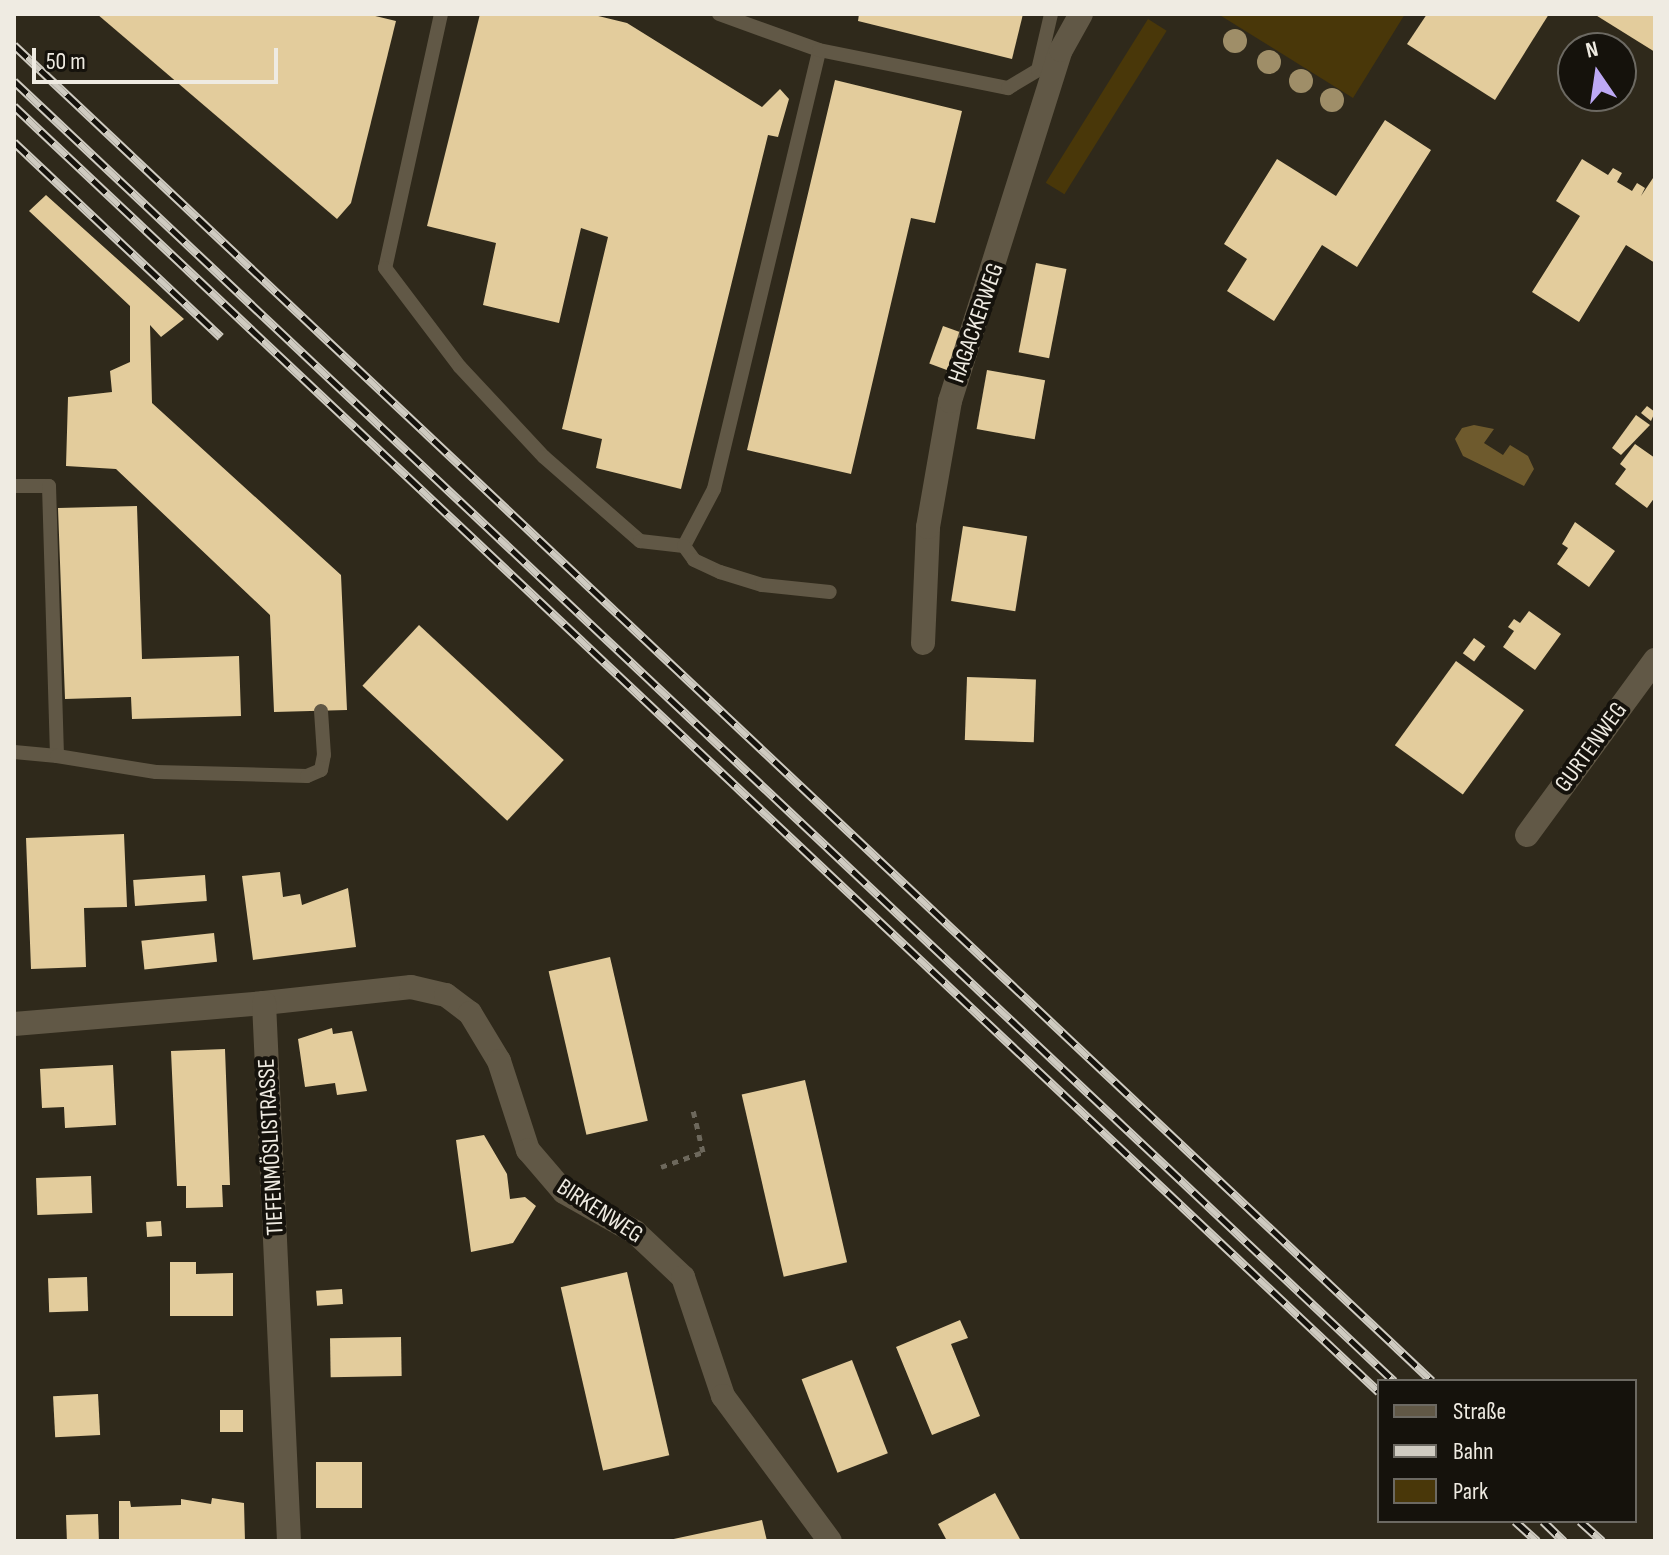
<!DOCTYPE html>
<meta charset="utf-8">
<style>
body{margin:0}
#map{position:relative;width:1669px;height:1555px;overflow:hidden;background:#2f291b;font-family:"Sofia Sans Condensed",sans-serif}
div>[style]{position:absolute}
.green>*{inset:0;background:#493709;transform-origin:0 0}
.water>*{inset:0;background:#6e5a2d}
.building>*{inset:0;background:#e3cc9c;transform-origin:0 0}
.path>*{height:5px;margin-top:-2.5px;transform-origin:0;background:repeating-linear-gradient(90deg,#6d685c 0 6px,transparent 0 12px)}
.lane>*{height:14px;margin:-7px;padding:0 7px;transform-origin:7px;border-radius:7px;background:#615846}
.street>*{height:24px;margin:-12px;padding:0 12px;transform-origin:12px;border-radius:12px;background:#615846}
.rail>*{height:9px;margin-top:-4.5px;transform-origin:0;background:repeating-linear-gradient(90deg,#15120c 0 18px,#cfcbc1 0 36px);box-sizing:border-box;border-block:2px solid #cfcbc1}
.trees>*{width:24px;height:24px;margin:-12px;border-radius:50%;background:#9f8e68}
span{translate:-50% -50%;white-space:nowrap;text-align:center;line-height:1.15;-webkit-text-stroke:8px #15120c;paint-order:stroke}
.street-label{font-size:24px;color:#efebe2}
.frame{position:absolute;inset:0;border:16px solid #efebe2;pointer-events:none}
.legend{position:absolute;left:1377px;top:1379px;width:260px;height:144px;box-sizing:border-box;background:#15120c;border:2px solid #6c6962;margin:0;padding:10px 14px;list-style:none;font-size:24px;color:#efebe2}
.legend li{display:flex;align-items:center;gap:16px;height:40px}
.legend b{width:40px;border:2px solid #6c6962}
.north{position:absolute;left:1557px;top:32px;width:80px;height:80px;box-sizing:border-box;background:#15120c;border:2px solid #6c6962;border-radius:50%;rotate:347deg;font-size:22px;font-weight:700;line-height:32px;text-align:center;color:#efebe2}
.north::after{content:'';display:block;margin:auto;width:28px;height:36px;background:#bda9f5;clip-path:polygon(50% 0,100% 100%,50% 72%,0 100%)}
.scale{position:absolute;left:32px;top:48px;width:246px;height:36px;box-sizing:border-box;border:4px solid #efebe2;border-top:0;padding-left:10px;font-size:24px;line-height:28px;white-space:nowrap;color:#efebe2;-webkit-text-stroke:6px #15120c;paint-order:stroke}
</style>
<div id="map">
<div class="green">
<i style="clip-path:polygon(1218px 14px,1405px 14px,1353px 98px)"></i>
<i style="left:1148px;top:19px;width:22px;height:193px;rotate:32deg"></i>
</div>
<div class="water">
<i style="clip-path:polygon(1474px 425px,1494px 429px,1484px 443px,1503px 455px,1510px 445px,1528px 456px,1534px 469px,1524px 486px,1463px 456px,1455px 439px,1462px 428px)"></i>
</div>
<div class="building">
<i style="clip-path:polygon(97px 14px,367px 14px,396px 21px,351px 203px,337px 219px)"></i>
<i style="clip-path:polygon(480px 14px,590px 14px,627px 23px,762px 107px,780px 89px,789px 99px,778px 137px,768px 135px,681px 489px,596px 468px,602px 439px,562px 429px,608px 237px,581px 228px,559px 323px,483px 305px,496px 243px,427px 226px)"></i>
<i style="clip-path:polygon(859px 14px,1023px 14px,1012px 59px,858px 21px)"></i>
<i style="clip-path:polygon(1427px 14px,1549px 14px,1495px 100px,1407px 44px)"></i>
<i style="clip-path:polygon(1594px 14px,1655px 14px,1655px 52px)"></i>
<i style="clip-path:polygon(835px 80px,962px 111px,935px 223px,911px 218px,851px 474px,747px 450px)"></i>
<i style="clip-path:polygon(1385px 120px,1431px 150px,1357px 267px,1322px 245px,1274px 321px,1227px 291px,1247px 259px,1224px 244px,1277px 159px,1336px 196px)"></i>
<i style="clip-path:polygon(1582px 159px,1608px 175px,1613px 168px,1622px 173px,1617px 182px,1632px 191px,1637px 183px,1645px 188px,1641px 196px,1655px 175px,1655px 263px,1626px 245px,1579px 322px,1532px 292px,1580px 216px,1556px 201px)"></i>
<i style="clip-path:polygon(46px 195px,184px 319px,161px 337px,150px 325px,152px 403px,341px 575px,347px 710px,274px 712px,270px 615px,116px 469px,66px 466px,68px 397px,112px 392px,110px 371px,130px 362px,130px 306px,29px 211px)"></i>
<i style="left:1036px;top:263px;width:31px;height:91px;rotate:11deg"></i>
<i style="left:943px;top:326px;width:20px;height:40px;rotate:20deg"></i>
<i style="left:987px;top:370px;width:59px;height:60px;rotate:10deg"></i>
<i style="clip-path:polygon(1647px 406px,1655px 412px,1651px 421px,1641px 413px)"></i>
<i style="clip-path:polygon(1636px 415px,1650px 425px,1621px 455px,1612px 448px)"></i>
<i style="clip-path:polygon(1635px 444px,1655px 458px,1655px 497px,1647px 508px,1615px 484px,1626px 469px,1620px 464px)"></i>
<i style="clip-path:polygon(137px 506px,142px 659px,239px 656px,241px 716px,132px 719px,131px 697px,65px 699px,58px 508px)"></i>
<i style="clip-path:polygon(1575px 522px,1615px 551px,1589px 587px,1557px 564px,1568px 548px,1562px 544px)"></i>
<i style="left:963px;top:526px;width:65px;height:76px;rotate:9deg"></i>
<i style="clip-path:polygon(1529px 611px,1561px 634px,1535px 670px,1503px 647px,1514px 631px,1508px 627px,1514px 619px,1520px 623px)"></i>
<i style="left:419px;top:625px;width:198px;height:83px;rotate:43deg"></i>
<i style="left:1474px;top:638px;width:14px;height:19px;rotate:36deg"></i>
<i style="left:1456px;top:661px;width:84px;height:104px;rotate:36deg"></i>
<i style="left:967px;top:677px;width:69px;height:63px;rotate:2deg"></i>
<i style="clip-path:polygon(124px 834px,127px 907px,84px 908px,86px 967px,31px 969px,26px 838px)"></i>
<i style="clip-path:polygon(280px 872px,283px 897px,300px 894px,302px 905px,348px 888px,356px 947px,253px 960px,242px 876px)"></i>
<i style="left:205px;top:875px;width:26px;height:72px;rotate:86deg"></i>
<i style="left:214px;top:933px;width:29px;height:73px;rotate:84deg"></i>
<i style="left:610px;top:957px;width:168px;height:63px;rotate:77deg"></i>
<i style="clip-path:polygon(332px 1028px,333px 1034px,352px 1031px,367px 1091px,337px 1095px,335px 1083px,305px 1087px,298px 1039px)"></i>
<i style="clip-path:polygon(225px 1049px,230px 1185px,222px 1185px,223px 1207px,186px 1208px,186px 1186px,177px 1186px,171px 1051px)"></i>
<i style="clip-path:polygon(113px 1065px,116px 1125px,65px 1128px,64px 1107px,42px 1108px,40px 1069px)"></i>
<i style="left:805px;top:1080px;width:187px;height:65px;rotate:77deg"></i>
<i style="clip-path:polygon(484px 1135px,507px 1174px,510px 1199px,525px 1197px,536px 1206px,513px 1243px,471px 1252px,456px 1140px)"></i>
<i style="left:91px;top:1176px;width:37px;height:55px;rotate:88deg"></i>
<i style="left:161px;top:1221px;width:15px;height:15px;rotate:86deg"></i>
<i style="clip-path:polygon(170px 1262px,196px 1262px,196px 1274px,233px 1273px,233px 1316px,170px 1316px)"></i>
<i style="left:627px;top:1272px;width:188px;height:68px;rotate:77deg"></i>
<i style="left:87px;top:1277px;width:34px;height:39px;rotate:88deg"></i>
<i style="left:342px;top:1289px;width:15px;height:26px;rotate:86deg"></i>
<i style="clip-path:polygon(960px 1320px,968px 1338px,951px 1344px,980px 1416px,932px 1435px,896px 1347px)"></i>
<i style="left:401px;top:1337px;width:39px;height:71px;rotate:89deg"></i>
<i style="left:852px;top:1360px;width:100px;height:54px;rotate:69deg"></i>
<i style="left:98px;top:1394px;width:41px;height:45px;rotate:87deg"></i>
<i style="left:220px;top:1410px;width:23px;height:22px"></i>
<i style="left:362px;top:1462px;width:46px;height:46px;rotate:90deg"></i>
<i style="clip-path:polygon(995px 1493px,1021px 1541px,947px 1541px,938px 1524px)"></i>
<i style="clip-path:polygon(212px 1498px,244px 1503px,245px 1541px,119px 1541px,119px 1501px,130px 1501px,131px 1507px,181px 1505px,181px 1499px,211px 1504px)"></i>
<i style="left:98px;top:1514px;width:27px;height:32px;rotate:88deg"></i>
<i style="clip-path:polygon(762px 1520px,767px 1541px,670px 1541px,669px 1540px)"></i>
</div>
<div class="path">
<i style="left:661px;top:1167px;width:45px;rotate:-19.7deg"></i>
<i style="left:703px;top:1152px;width:43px;rotate:-103.4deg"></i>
</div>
<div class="lane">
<i style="left:441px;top:14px;width:260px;rotate:102.4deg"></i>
<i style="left:385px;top:268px;width:124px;rotate:52.9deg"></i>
<i style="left:460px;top:367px;width:123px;rotate:47deg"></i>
<i style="left:544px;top:457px;width:128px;rotate:41.2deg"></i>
<i style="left:640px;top:541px;width:44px;rotate:6.5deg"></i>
<i style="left:684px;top:546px;width:64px;rotate:-62.2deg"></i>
<i style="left:714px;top:489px;width:451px;rotate:-76.5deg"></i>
<i style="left:719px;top:14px;width:106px;rotate:19.8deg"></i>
<i style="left:819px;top:50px;width:193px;rotate:11.4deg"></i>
<i style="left:1008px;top:88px;width:35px;rotate:-31deg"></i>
<i style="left:1038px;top:70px;width:57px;rotate:-76.9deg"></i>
<i style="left:14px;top:486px;width:35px"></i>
<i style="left:49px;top:486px;width:270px;rotate:88.3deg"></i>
<i style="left:57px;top:756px;width:43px;rotate:-174.7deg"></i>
<i style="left:684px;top:546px;width:17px;rotate:54deg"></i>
<i style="left:694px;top:560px;width:29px;rotate:25deg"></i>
<i style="left:720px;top:572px;width:44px;rotate:17.2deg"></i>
<i style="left:762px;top:585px;width:68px;rotate:5.9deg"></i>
<i style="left:57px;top:756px;width:100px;rotate:9.2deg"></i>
<i style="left:156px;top:772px;width:151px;rotate:1.5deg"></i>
<i style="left:307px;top:776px;width:15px;rotate:-23deg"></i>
<i style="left:321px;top:770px;width:15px;rotate:-79deg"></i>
<i style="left:324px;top:755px;width:44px;rotate:-93.9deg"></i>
</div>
<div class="street">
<i style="left:923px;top:643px;width:116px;rotate:-87.5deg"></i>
<i style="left:928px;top:527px;width:128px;rotate:-80.1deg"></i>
<i style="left:950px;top:401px;width:368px;rotate:-72.5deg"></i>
<i style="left:1061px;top:50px;width:41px;rotate:-60.9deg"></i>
<i style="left:1527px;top:835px;width:217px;rotate:-53.8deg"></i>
<i style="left:264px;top:1003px;width:148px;rotate:-6.2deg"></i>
<i style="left:411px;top:987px;width:36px;rotate:13deg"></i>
<i style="left:446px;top:995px;width:30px;rotate:37deg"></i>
<i style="left:470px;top:1013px;width:56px;rotate:58.9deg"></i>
<i style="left:499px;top:1061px;width:94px;rotate:72deg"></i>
<i style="left:528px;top:1150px;width:55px;rotate:49.4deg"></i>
<i style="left:564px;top:1192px;width:81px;rotate:29.4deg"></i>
<i style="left:635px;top:1232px;width:66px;rotate:43.2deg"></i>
<i style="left:683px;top:1277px;width:126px;rotate:71.4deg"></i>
<i style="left:723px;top:1396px;width:180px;rotate:53.6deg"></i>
<i style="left:14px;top:1024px;width:251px;rotate:-4.8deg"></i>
<i style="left:264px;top:1003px;width:539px;rotate:87.34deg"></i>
</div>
<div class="rail">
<i style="left:14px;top:45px;width:1948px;rotate:43.29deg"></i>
<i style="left:14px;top:81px;width:1896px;rotate:43.29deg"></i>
<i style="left:14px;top:106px;width:1875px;rotate:43.29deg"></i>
<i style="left:14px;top:142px;width:284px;rotate:43.3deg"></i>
<i style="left:1515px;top:1521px;width:30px;rotate:42deg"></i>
<i style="left:1543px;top:1521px;width:29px;rotate:44deg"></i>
<i style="left:1580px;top:1521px;width:30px;rotate:42deg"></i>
</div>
<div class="trees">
<i style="left:1235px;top:41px"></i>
<i style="left:1269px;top:62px"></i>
<i style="left:1301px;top:81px"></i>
<i style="left:1332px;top:100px"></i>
</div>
<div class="street-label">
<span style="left:976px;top:323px;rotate:-71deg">HAGACKERWEG</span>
<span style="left:1591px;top:747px;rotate:-54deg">GURTENWEG</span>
<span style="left:271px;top:1147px;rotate:-93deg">TIEFENMÖSLISTRASSE</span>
<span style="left:600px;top:1211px;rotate:33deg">BIRKENWEG</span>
</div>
<div class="frame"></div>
<ul class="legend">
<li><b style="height:10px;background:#615846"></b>Straße</li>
<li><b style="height:10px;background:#cfcbc1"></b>Bahn</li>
<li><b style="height:22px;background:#493709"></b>Park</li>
</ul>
<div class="north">N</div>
<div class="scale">50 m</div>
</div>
